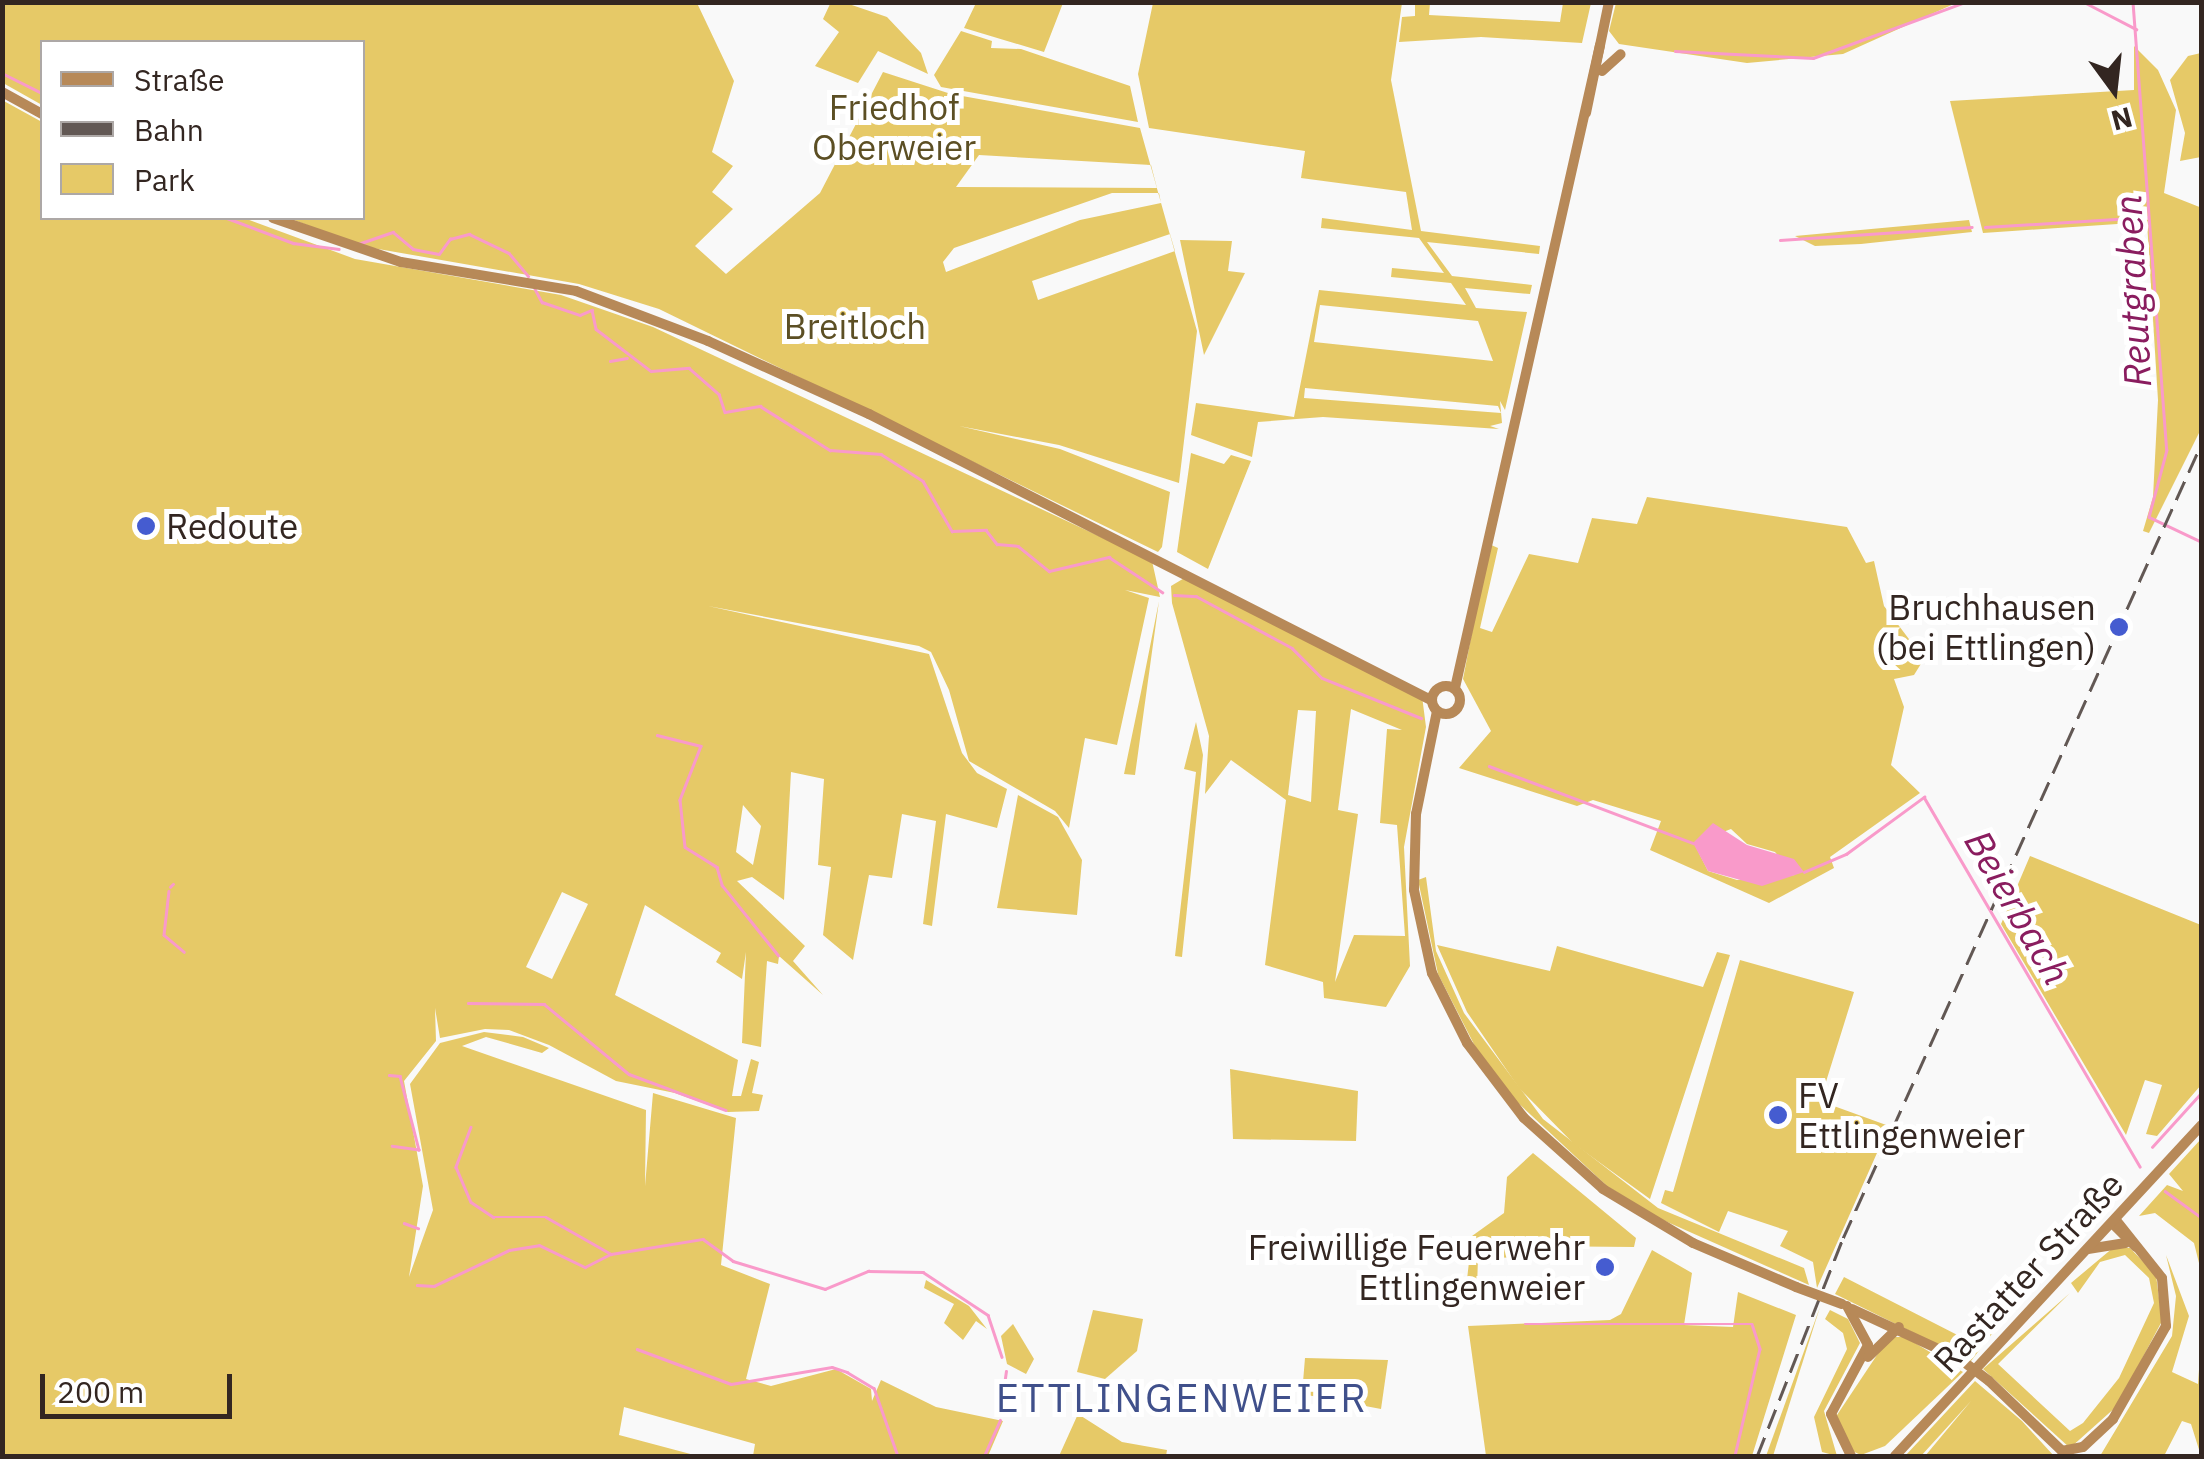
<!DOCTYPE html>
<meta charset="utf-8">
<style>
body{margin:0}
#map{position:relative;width:2204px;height:1459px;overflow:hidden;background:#f9f9f9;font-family:"IBM Plex Sans",sans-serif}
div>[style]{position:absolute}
.green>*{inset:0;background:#e6c967}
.water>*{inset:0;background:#f99aca}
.stream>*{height:2.5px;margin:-1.25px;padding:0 1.25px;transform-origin:1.25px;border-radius:1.25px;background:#f99aca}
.secondary>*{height:10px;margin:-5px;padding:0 5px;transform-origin:5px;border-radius:5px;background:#b78958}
.secondary>.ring{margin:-5px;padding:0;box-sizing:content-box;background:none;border:10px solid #b78958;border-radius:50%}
.rail>*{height:2.5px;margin-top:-1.25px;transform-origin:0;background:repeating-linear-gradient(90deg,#625854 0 20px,transparent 0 30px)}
.secondary-bridge>*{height:10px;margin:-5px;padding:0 5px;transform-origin:5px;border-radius:5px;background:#b78958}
.dots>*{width:28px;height:28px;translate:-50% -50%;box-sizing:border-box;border:5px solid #fff;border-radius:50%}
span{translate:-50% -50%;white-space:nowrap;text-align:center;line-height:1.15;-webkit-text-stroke:10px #fff;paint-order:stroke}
.park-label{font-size:35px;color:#5c4f24}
.poi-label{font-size:35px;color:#332621}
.left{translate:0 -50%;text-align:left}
.right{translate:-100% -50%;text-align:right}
.street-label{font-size:35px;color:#332621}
.water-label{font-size:38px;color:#8a1d5f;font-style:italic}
.quarter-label{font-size:40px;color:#40508b;letter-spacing:2.5px}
.frame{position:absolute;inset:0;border:5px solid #332621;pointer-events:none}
.legend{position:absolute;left:40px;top:40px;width:325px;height:180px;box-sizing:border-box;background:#fff;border:2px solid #ada8a6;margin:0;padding:12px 18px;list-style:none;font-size:30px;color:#332621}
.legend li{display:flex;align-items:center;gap:20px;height:50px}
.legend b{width:50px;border:2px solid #ada8a6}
.north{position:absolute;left:2064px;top:40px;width:100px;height:100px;-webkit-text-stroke:8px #fff;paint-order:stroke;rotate:165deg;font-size:28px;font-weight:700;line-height:40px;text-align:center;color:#332621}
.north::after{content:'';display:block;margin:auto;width:35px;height:45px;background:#332621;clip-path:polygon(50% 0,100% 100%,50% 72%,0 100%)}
.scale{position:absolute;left:40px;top:1374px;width:192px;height:45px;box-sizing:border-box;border:5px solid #332621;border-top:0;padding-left:12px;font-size:30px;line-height:35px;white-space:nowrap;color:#332621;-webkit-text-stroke:8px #fff;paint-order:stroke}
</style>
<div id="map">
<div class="green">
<i style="clip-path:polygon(evenodd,3px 3px,697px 3px,734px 81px,712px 152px,733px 166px,712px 192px,733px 209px,695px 246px,726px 274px,820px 193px,883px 72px,951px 94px,1140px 128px,1197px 331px,1179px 483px,1059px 445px,959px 426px,1060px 449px,1170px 492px,1162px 547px,1158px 552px,659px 309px,579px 284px,361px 246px,289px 218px,362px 218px,362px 42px,42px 42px,42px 105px,3px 83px,3px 3px,979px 155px,1151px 165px,1157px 188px,956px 187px,979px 155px,3px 3px,1112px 193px,1159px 193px,1161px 203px,1080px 220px,946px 272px,943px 262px,954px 248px,1112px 193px,3px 3px,1170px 234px,1175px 251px,1038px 300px,1032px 281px,1170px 234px)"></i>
<i style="clip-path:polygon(846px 3px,887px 17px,921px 53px,928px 74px,878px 51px,858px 83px,815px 66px,839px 32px,823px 19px,830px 4px)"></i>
<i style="clip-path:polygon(976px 3px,976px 2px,1063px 3px,1044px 52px,964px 28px)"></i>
<i style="clip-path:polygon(evenodd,1153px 3px,1402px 3px,1391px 80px,1421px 231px,1540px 246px,1539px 254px,1427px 242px,1452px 276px,1532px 285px,1530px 294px,1465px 288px,1476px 308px,1527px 312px,1505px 410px,1500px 401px,1502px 423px,1490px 426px,1499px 429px,1323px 417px,1258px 422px,1252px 457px,1191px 435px,1196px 403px,1294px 417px,1319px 290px,1466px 305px,1451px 283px,1391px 277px,1392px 268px,1444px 273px,1419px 238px,1321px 228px,1322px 218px,1412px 230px,1406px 192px,1301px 178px,1305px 151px,1149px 128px,1138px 74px,1153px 3px,1320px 305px,1478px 321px,1493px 361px,1314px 342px,1320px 305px,1153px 3px,1305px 388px,1498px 406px,1501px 413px,1304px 398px,1305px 388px)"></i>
<i style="clip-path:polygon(1415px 3px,1430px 3px,1429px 15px,1560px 22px,1563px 3px,1591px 3px,1582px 43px,1481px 37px,1399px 42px,1402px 17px,1415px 16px)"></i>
<i style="clip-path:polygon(1616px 3px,1616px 2px,1956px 3px,1843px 54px,1747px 63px,1619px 44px,1609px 31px)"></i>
<i style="clip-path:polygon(961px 31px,992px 41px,991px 48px,1021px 49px,1130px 86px,1138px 122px,941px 87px,934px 75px)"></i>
<i style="clip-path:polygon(2134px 46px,2158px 70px,2176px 110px,2164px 193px,2202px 208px,2201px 429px,2149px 533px,2143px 531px,2153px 497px,2158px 400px,2147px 222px,1983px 233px,1950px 101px,2134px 90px)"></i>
<i style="clip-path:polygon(2201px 53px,2201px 157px,2180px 161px,2185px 133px,2170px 80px,2188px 56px)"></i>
<i style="clip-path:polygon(evenodd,2px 100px,42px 122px,42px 218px,244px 218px,355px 259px,561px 295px,653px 327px,1152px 561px,1160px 597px,1125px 590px,1149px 598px,1117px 745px,1085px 738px,1069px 828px,1055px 811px,969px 761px,949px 690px,931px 652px,919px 646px,708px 606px,929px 654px,962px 753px,977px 773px,1007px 789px,997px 828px,946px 814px,932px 926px,923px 924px,936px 821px,902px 814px,892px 878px,869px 875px,853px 960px,823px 935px,831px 867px,818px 865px,824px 779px,791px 772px,784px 900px,752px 877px,737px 881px,805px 946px,793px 961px,823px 995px,779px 956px,778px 964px,767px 961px,761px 1047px,742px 1043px,746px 952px,742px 979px,716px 962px,721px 953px,645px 905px,615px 995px,738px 1060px,732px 1096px,741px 1096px,751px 1059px,759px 1062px,752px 1093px,763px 1095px,759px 1111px,728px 1112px,675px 1093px,616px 1081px,549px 1045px,509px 1030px,485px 1029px,440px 1038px,435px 1008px,436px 1041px,404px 1081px,423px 1186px,409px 1277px,433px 1210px,410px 1084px,440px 1043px,484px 1032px,523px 1037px,549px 1048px,542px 1053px,486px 1037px,462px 1046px,646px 1110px,645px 1186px,653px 1093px,736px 1118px,721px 1265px,770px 1284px,746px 1379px,771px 1386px,836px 1369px,871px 1389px,872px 1401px,881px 1380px,936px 1407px,1003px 1421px,988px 1456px,753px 1456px,755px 1444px,624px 1407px,619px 1435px,698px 1456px,3px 1456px,2px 100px,743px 805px,761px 826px,753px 865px,736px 852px,743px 805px,2px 100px,562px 892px,588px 904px,552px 979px,526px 967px,562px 892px)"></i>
<i style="clip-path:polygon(1969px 220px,1972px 232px,1861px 244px,1815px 246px,1795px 236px)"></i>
<i style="clip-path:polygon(1180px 240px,1232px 241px,1228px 271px,1245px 273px,1204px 355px)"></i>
<i style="clip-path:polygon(1191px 453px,1224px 464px,1231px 455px,1251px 461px,1208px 569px,1177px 552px)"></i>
<i style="clip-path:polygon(evenodd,1647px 497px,1847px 527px,1866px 563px,1874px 561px,1884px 606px,1924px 659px,1914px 675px,1894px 679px,1904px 707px,1891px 765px,1920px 793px,1830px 857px,1834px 868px,1769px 903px,1650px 850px,1661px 821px,1593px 800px,1577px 806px,1459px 768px,1491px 731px,1463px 679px,1489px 544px,1498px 548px,1480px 628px,1492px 632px,1529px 554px,1578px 563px,1592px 518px,1637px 524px,1647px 497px,1731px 829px,1747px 844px,1775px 852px,1795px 875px,1737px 880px,1708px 871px,1694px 843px,1731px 829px)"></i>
<i style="clip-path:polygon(evenodd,1186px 577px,1422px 696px,1426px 727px,1404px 847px,1410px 966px,1386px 1007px,1324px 998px,1323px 982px,1265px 965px,1286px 800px,1231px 760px,1205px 794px,1209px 736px,1172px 603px,1171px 586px,1186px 577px,1351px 709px,1402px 730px,1387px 729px,1380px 823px,1397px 825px,1405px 936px,1354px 935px,1335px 982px,1358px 814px,1338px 810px,1351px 709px,1186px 577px,1298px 710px,1316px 711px,1311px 802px,1288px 795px,1298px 710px)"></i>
<i style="clip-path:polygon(1159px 601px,1135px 775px,1124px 774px,1141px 692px)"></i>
<i style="clip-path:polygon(1196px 722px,1203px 755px,1182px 957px,1175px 956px,1196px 772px,1184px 769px)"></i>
<i style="clip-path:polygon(1018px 795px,1058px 817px,1082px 860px,1077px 915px,997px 908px)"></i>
<i style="clip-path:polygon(2030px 856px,2201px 925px,2201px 1085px,2157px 1136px,2146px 1134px,2162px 1085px,2145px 1080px,2126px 1135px,2001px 924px)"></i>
<i style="clip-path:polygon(1426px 877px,1436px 951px,1464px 1013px,1543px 1119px,1658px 1208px,1804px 1268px,1809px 1285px,1656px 1217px,1607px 1186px,1515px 1100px,1478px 1052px,1438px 974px,1418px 880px)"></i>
<i style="clip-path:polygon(1437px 945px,1550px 971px,1557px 946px,1703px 987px,1717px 952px,1730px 955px,1650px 1199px,1574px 1144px,1519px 1088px,1467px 1012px)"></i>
<i style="clip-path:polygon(1740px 960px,1854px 992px,1820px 1101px,1889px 1126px,1817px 1288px,1813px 1262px,1780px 1246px,1788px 1231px,1728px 1211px,1719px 1232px,1661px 1203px,1665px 1190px,1673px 1192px)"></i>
<i style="clip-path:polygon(1230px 1069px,1358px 1091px,1356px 1141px,1233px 1139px)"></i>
<i style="clip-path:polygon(2201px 1139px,2201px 1271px,2194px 1243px,2155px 1213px,2139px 1216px,2167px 1185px,2183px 1191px,2169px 1174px)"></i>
<i style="clip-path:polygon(1533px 1153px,1636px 1238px,1634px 1247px,1524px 1246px,1522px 1258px,1478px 1257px,1477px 1289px,1466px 1288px,1472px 1236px,1504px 1213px,1507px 1177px)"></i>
<i style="clip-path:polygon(2114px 1247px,2130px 1248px,2156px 1275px,2162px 1321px,2117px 1406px,2070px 1448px,1983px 1369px,2070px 1293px,1998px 1364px,2070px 1431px,2083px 1423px,2119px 1378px,2154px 1303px,2149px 1278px,2125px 1255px,2100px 1262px,2078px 1293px,2071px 1283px)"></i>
<i style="clip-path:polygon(1652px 1250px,1692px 1273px,1684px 1325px,1733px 1327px,1738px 1292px,1796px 1315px,1752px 1456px,1486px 1456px,1468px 1326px,1610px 1320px,1621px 1314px)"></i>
<i style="clip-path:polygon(2166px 1255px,2189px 1316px,2172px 1372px,2198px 1384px,2201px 1340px,2201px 1456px,2191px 1424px,2182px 1421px,2164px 1456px,2100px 1456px,2172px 1336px,2176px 1296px)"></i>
<i style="clip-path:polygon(1844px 1277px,1975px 1344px,1998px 1326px,1971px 1361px,1835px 1294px)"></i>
<i style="clip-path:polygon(926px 1280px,969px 1306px,987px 1329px,976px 1321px,963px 1340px,944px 1323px,954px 1304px,924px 1288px)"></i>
<i style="clip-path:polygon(1820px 1307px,1773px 1456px,1766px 1456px)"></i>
<i style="clip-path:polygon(1093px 1310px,1143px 1319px,1137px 1351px,1105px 1379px,1077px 1372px)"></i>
<i style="clip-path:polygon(1830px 1310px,1848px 1319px,1860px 1343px,1824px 1411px,1837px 1456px,1822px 1452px,1814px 1417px,1847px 1349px,1843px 1333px,1825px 1319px)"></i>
<i style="clip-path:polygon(1013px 1324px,1034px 1359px,1026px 1374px,1007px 1364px,1001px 1336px)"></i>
<i style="clip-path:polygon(1889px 1337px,1905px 1337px,1963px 1372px,1885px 1446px,1861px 1455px,1850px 1450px,1835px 1418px)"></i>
<i style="clip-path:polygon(1305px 1358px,1388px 1360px,1381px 1409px,1302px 1394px)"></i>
<i style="clip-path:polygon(1975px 1381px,2022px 1421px,2054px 1456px,1925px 1456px,1971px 1401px,1921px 1456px,1905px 1456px)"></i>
<i style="clip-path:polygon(1078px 1414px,1122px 1442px,1167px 1450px,1166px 1456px,1059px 1456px)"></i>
</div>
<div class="water">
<i style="clip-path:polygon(1713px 823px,1747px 845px,1794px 859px,1804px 872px,1762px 886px,1708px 871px,1693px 843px)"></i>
</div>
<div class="stream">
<i style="left:2084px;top:2px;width:59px;rotate:27.4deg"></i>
<i style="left:2133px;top:2px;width:449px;rotate:85.7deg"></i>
<i style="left:2167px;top:450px;width:69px;rotate:105deg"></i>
<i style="left:2149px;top:517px;width:59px;rotate:25.3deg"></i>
<i style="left:1675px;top:51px;width:138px;rotate:2.9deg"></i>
<i style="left:1813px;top:58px;width:162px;rotate:-20.2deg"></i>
<i style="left:2px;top:73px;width:45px;rotate:26.6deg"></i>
<i style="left:227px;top:218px;width:71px;rotate:20.7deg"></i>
<i style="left:293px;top:243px;width:46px;rotate:7.4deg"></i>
<i style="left:1985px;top:227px;width:163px;rotate:-3.5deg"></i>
<i style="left:1780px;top:240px;width:192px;rotate:-3.9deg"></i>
<i style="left:358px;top:244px;width:37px;rotate:-19deg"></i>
<i style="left:393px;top:232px;width:26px;rotate:40deg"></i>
<i style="left:413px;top:249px;width:26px;rotate:11deg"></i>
<i style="left:439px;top:254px;width:19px;rotate:-54deg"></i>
<i style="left:450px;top:239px;width:20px;rotate:-15deg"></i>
<i style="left:469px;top:234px;width:44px;rotate:25.4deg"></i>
<i style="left:509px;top:253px;width:30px;rotate:50deg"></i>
<i style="left:535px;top:289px;width:15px;rotate:62deg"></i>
<i style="left:542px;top:302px;width:40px;rotate:18.9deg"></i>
<i style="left:580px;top:315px;width:13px;rotate:-23deg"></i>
<i style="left:592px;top:310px;width:19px;rotate:78deg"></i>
<i style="left:596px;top:329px;width:69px;rotate:37.4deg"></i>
<i style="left:651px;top:371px;width:38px;rotate:-5deg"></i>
<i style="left:689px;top:368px;width:40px;rotate:41deg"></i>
<i style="left:719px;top:394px;width:19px;rotate:72deg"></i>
<i style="left:725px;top:412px;width:36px;rotate:-10deg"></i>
<i style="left:760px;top:406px;width:83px;rotate:32.2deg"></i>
<i style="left:830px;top:450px;width:51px;rotate:4.5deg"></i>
<i style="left:881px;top:454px;width:50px;rotate:32.7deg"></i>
<i style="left:923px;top:481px;width:58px;rotate:59.9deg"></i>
<i style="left:952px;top:531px;width:34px;rotate:-2deg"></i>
<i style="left:986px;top:530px;width:18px;rotate:52deg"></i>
<i style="left:997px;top:544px;width:21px;rotate:5deg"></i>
<i style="left:1018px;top:546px;width:40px;rotate:39deg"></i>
<i style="left:1049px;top:571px;width:62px;rotate:-13.1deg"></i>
<i style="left:1109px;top:557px;width:64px;rotate:33.4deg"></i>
<i style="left:610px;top:361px;width:17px;rotate:-10deg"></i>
<i style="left:1174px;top:595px;width:22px;rotate:3deg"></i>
<i style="left:1196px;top:596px;width:109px;rotate:28.4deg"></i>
<i style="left:1292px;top:648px;width:42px;rotate:45deg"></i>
<i style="left:1322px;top:678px;width:107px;rotate:22deg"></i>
<i style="left:657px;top:735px;width:45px;rotate:14deg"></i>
<i style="left:701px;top:746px;width:58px;rotate:111.3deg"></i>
<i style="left:680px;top:800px;width:47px;rotate:83.9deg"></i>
<i style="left:685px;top:847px;width:38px;rotate:32deg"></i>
<i style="left:717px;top:867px;width:19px;rotate:74deg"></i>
<i style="left:722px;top:885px;width:90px;rotate:51.3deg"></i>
<i style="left:1489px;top:766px;width:218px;rotate:20.7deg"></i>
<i style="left:1804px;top:872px;width:46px;rotate:-23.2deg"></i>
<i style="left:1846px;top:854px;width:97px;rotate:-36.2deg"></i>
<i style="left:1924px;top:797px;width:428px;rotate:59.7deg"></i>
<i style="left:170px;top:887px;width:4px;rotate:-45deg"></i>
<i style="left:169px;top:891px;width:44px;rotate:96.5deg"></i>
<i style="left:164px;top:935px;width:26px;rotate:40deg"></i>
<i style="left:468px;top:1003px;width:76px;rotate:0.8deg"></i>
<i style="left:544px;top:1004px;width:110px;rotate:39.5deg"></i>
<i style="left:629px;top:1074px;width:103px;rotate:20.4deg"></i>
<i style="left:389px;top:1075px;width:11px;rotate:5deg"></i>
<i style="left:400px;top:1076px;width:76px;rotate:75.6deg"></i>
<i style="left:419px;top:1150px;width:27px;rotate:-172deg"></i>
<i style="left:471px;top:1127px;width:43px;rotate:110.6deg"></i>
<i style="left:456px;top:1167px;width:38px;rotate:67deg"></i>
<i style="left:471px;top:1202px;width:27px;rotate:34deg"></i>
<i style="left:493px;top:1217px;width:53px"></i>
<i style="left:546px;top:1217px;width:75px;rotate:29.6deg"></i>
<i style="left:611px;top:1254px;width:93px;rotate:-9.3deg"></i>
<i style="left:703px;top:1239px;width:37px;rotate:36deg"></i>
<i style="left:733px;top:1261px;width:96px;rotate:16.9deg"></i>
<i style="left:825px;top:1289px;width:47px;rotate:-22.7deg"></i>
<i style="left:868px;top:1271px;width:55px;rotate:1deg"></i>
<i style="left:923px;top:1272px;width:78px;rotate:33.5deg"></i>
<i style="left:988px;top:1315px;width:44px;rotate:71.6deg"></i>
<i style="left:2152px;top:1147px;width:74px;rotate:-47.7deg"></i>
<i style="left:2165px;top:1191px;width:46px;rotate:36.1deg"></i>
<i style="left:404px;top:1223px;width:15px;rotate:20deg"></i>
<i style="left:417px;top:1285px;width:17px;rotate:3deg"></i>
<i style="left:434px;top:1286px;width:83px;rotate:-25.6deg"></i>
<i style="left:509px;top:1250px;width:30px;rotate:-9deg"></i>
<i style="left:539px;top:1245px;width:51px;rotate:25.6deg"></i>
<i style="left:585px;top:1267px;width:27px;rotate:-27deg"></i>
<i style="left:1525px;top:1324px;width:227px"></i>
<i style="left:1752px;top:1324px;width:26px;rotate:72deg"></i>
<i style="left:1760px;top:1349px;width:110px;rotate:103.2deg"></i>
<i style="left:637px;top:1349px;width:100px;rotate:20.4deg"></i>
<i style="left:731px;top:1384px;width:102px;rotate:-9.6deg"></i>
<i style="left:832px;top:1367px;width:16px;rotate:18deg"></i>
<i style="left:847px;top:1372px;width:31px;rotate:31deg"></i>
<i style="left:874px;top:1388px;width:72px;rotate:70.6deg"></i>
<i style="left:1000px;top:1413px;width:42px;rotate:-81.9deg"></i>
<i style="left:984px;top:1456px;width:39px;rotate:-66deg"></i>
</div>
<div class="secondary">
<i style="left:1602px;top:71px;width:25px;rotate:-42deg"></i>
<i style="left:2px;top:92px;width:46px;rotate:28.8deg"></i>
<i style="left:1586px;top:113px;width:113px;rotate:-78.3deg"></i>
<i style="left:273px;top:218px;width:135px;rotate:19deg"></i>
<i style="left:401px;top:262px;width:177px;rotate:9.4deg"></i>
<i style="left:576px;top:291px;width:141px;rotate:20.7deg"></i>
<i style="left:708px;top:341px;width:177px;rotate:24.4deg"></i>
<i style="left:869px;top:414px;width:631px;rotate:26.97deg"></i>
<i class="ring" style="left:1432px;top:686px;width:18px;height:18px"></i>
<i style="left:1455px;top:688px;width:659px;rotate:-77.29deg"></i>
<i style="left:1437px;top:711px;width:105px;rotate:101.5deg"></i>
<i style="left:1416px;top:814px;width:76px;rotate:91.5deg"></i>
<i style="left:1414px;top:890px;width:85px;rotate:77.8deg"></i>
<i style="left:1432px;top:973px;width:78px;rotate:63.4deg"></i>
<i style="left:1467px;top:1043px;width:94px;rotate:52.8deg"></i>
<i style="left:1524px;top:1118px;width:106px;rotate:41.9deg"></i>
<i style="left:1603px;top:1189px;width:105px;rotate:31deg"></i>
<i style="left:1693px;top:1243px;width:112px;rotate:23.1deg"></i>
<i style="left:2112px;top:1223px;width:34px;rotate:45deg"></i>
<i style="left:2088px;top:1249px;width:38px;rotate:-9deg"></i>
<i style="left:1847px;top:1306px;width:44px;rotate:61.7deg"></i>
<i style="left:1868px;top:1345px;width:78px;rotate:118.2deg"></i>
<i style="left:1831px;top:1414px;width:47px;rotate:64.5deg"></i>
<i style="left:1852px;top:1309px;width:119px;rotate:24.8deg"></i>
<i style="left:1868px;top:1357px;width:43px;rotate:-44.1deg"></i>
<i style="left:1989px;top:1381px;width:104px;rotate:43.8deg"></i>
<i style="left:2062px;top:1451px;width:21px;rotate:-11deg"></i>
<i style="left:2083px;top:1447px;width:41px;rotate:-43deg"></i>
<i style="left:2113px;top:1419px;width:107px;rotate:-60.3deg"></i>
<i style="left:2166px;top:1326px;width:48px;rotate:-94.8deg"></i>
<i style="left:2162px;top:1278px;width:75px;rotate:-128.5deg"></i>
<i style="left:1895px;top:1456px;width:451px;rotate:-47.2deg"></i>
</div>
<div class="rail">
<i style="left:1757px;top:1456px;width:234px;rotate:-68.5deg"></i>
<i style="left:1843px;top:1238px;width:873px;rotate:-65.72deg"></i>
</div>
<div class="secondary-bridge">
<i style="left:1796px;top:1287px;width:49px;rotate:20.3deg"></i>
<i style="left:1960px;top:1359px;width:36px;rotate:37deg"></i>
</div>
<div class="dots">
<i style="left:146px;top:526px;background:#455cd0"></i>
<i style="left:2119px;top:627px;background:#455cd0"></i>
<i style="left:1778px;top:1115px;background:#455cd0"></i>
<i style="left:1605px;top:1267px;background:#455cd0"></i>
</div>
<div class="park-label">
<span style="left:894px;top:127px">Friedhof<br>Oberweier</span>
<span style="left:855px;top:326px">Breitloch</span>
</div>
<div class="poi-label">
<span class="left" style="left:166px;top:526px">Redoute</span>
<span class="right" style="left:2096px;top:627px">Bruchhausen<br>(bei Ettlingen)</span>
<span class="left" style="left:1798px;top:1115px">FV<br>Ettlingenweier</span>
<span class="right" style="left:1585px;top:1267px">Freiwillige Feuerwehr<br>Ettlingenweier</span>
</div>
<div class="street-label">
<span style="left:2028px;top:1272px;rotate:-47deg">Rastatter Straße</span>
</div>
<div class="water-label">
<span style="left:2132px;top:291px;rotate:-93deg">Reutgraben</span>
<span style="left:2018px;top:907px;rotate:60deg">Beierbach</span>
</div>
<div class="quarter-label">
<span style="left:1182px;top:1397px">ETTLINGENWEIER</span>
</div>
<div class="frame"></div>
<ul class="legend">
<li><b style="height:12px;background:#b78958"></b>Straße</li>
<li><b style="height:12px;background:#625854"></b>Bahn</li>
<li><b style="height:28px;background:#e6c967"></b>Park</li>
</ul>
<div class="north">N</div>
<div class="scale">200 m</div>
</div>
